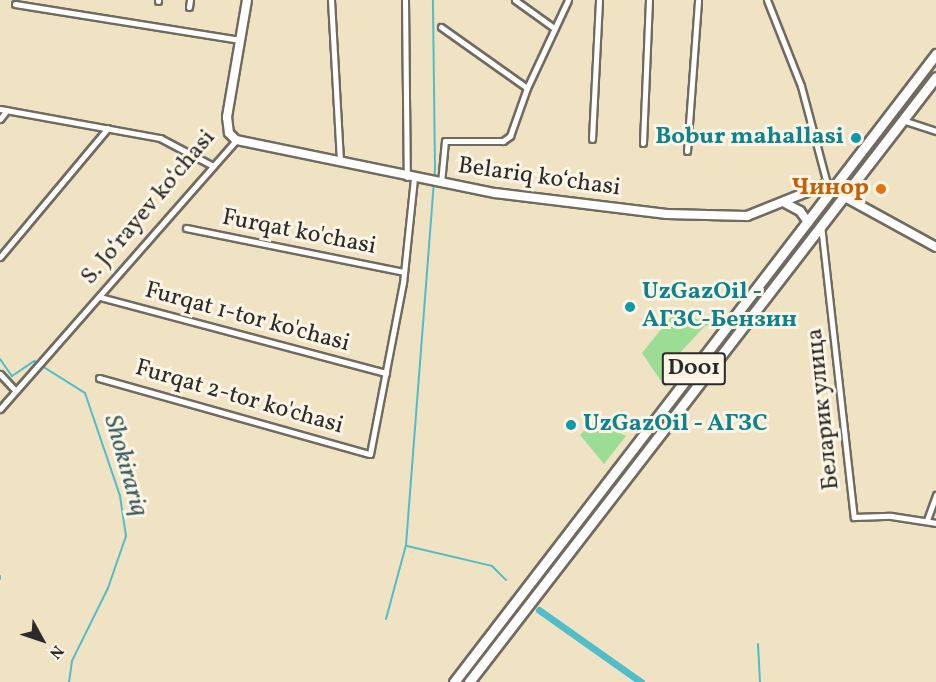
<!DOCTYPE html>
<meta charset="utf-8">
<style>
body{margin:0}
#map{position:relative;width:936px;height:682px;overflow:hidden;background:#f0e3c4;font-family:Vollkorn,serif}
div>[style]{position:absolute}
.green>*{inset:0;background:#9bdd94}
.stream>*{height:2px;margin:-1px;padding:0 1px;transform-origin:1px;border-radius:1px;background:#50bdc9}
.canal>*{height:7px;margin:-3.5px;padding:0 3.5px;transform-origin:3.5px;border-radius:3.5px;background:#50bdc9}
.roads{filter:drop-shadow(2px 0 #706b61) drop-shadow(-2px 0 #706b61) drop-shadow(0 2px #706b61) drop-shadow(0 -2px #706b61)}
.street>*{height:5px;margin:-2.5px;padding:0 2.5px;transform-origin:2.5px;border-radius:2.5px;background:#fff}
.secondary>*{height:8px;margin:-4px;padding:0 4px;transform-origin:4px;border-radius:4px;background:#fff}
.highway>*{height:9px;margin:-4.5px;padding:0 4.5px;transform-origin:4.5px;border-radius:4.5px;background:#fff}
.dots>*{width:16px;height:16px;translate:-50% -50%;box-sizing:border-box;border:3px solid #fcf5e5;border-radius:50%}
span{translate:-50% -50%;white-space:nowrap;text-align:center;line-height:1.15;-webkit-text-stroke:6px #fcf5e5;paint-order:stroke}
.shield-label span{padding:2px 4px;background:#fcf5e5;border:2px solid;border-radius:4px;-webkit-text-stroke-width:0}
.shield-label{font-size:22px;color:#2b2b2b;font-weight:700}
.culture-label{font-size:24px;color:#0d838f;font-weight:700}
.right{translate:-100% -50%;text-align:right}
.left{translate:0 -50%;text-align:left}
.street-label{font-size:24px;color:#2b2b2b}
.food-label{font-size:24px;color:#c56008;font-weight:700}
.water-label{font-size:26px;color:#385e62;font-style:italic}
.north{position:absolute;left:12px;top:610px;width:60px;height:60px;-webkit-text-stroke:4px #fcf5e5;paint-order:stroke;rotate:130deg;font-size:16px;font-weight:700;line-height:24px;text-align:center;color:#2b2b2b}
.north::after{content:'';display:block;margin:auto;width:21px;height:27px;background:#2b2b2b;clip-path:polygon(50% 0,100% 100%,50% 72%,0 100%)}
</style>
<div id="map">
<div class="green">
<i style="clip-path:polygon(674px 313px,715px 324px,705px 326px,662px 372px,668px 384px,665px 387px,642px 353px)"></i>
<i style="clip-path:polygon(594px 420px,626px 436px,604px 464px,580px 435px)"></i>
</div>
<div class="stream">
<i style="left:0;top:359px;width:21px;rotate:55deg"></i>
<i style="left:12px;top:376px;width:27px;rotate:-34deg"></i>
<i style="left:34px;top:361px;width:60px;rotate:32.1deg"></i>
<i style="left:85px;top:393px;width:109px;rotate:71.2deg"></i>
<i style="left:120px;top:496px;width:40px;rotate:81.5deg"></i>
<i style="left:126px;top:536px;width:55px;rotate:109.1deg"></i>
<i style="left:108px;top:588px;width:81px;rotate:116.3deg"></i>
<i style="left:72px;top:661px;width:21px;rotate:98deg"></i>
<i style="left:407px;top:546px;width:87px;rotate:13.2deg"></i>
<i style="left:492px;top:566px;width:20px;rotate:45deg"></i>
<i style="left:0;top:576px;width:3px;rotate:90deg"></i>
<i style="left:386px;top:619px;width:77px;rotate:-74.9deg"></i>
<i style="left:406px;top:545px;width:376px;rotate:-85.6deg"></i>
<i style="left:435px;top:170px;width:170px;rotate:-90.7deg"></i>
<i style="left:758px;top:644px;width:38px;rotate:87deg"></i>
</div>
<div class="canal">
<i style="left:539px;top:610px;width:125px;rotate:35.2deg"></i>
</div>
<div class="roads">
<div class="street">
<i style="left:331px;top:0;width:162px;rotate:86.8deg"></i>
<i style="left:405px;top:0;width:177px;rotate:89.4deg"></i>
<i style="left:515px;top:0;width:48px;rotate:35.7deg"></i>
<i style="left:767px;top:0;width:92px;rotate:68.4deg"></i>
<i style="left:801px;top:86px;width:101px;rotate:75.1deg"></i>
<i style="left:158px;top:1px;width:1px;rotate:-90deg"></i>
<i style="left:15px;top:4px;width:228px;rotate:9.1deg"></i>
<i style="left:189px;top:7px;width:7px;rotate:-82deg"></i>
<i style="left:441px;top:27px;width:105px;rotate:35.3deg"></i>
<i style="left:0;top:109px;width:163px;rotate:10.3deg"></i>
<i style="left:160px;top:138px;width:60px;rotate:27.8deg"></i>
<i style="left:0;top:119px;width:11px;rotate:-52deg"></i>
<i style="left:902px;top:120px;width:36px;rotate:18deg"></i>
<i style="left:592px;top:139px;width:139px;rotate:-87.1deg"></i>
<i style="left:643px;top:143px;width:143px;rotate:-87.6deg"></i>
<i style="left:687px;top:151px;width:151px;rotate:-85.8deg"></i>
<i style="left:441px;top:183px;width:42px;rotate:-84.6deg"></i>
<i style="left:445px;top:141px;width:58px"></i>
<i style="left:503px;top:141px;width:9px;rotate:-36deg"></i>
<i style="left:510px;top:136px;width:51px;rotate:-70.5deg"></i>
<i style="left:527px;top:88px;width:97px;rotate:-65deg"></i>
<i style="left:821px;top:225px;width:294px;rotate:83.6deg"></i>
<i style="left:854px;top:517px;width:37px;rotate:-2deg"></i>
<i style="left:891px;top:516px;width:46px;rotate:8.8deg"></i>
<i style="left:186px;top:228px;width:222px;rotate:11.4deg"></i>
<i style="left:0;top:257px;width:168px;rotate:-50.1deg"></i>
<i style="left:100px;top:297px;width:296px;rotate:14.9deg"></i>
<i style="left:0;top:374px;width:22px;rotate:47deg"></i>
<i style="left:99px;top:378px;width:281px;rotate:15.7deg"></i>
<i style="left:370px;top:454px;width:174px;rotate:-79.1deg"></i>
<i style="left:403px;top:283px;width:106px;rotate:-84deg"></i>
<i style="left:0;top:409px;width:358px;rotate:-48.7deg"></i>
<i style="left:927px;top:520px;width:27px;rotate:-70deg"></i>
</div>
<div class="secondary">
<i style="left:247px;top:0;width:119px;rotate:99.7deg"></i>
<i style="left:227px;top:117px;width:16px;rotate:83deg"></i>
<i style="left:229px;top:133px;width:10px;rotate:45deg"></i>
<i style="left:236px;top:140px;width:264px;rotate:11.6deg"></i>
<i style="left:495px;top:193px;width:173px;rotate:7deg"></i>
<i style="left:667px;top:214px;width:80px;rotate:1.4deg"></i>
<i style="left:747px;top:216px;width:86px;rotate:-21.8deg"></i>
<i style="left:827px;top:184px;width:7px;rotate:34deg"></i>
<i style="left:843px;top:196px;width:106px;rotate:28.7deg"></i>
<i style="left:785px;top:203px;width:17px;rotate:28deg"></i>
<i style="left:800px;top:211px;width:14px;rotate:54deg"></i>
</div>
<div class="highway">
<i style="left:454px;top:682px;width:792px;rotate:-52.49deg"></i>
<i style="left:469px;top:682px;width:764px;rotate:-52.34deg"></i>
</div>
</div>
<div class="dots">
<i style="left:856px;top:138px;background:#0f9aa8"></i>
<i style="left:881px;top:189px;background:#e8710a"></i>
<i style="left:630px;top:307px;background:#0f9aa8"></i>
<i style="left:571px;top:425px;background:#0f9aa8"></i>
</div>
<div class="shield-label">
<span style="left:694px;top:369px">D001</span>
</div>
<div class="culture-label">
<span class="right" style="left:844px;top:138px">Bobur mahallasi</span>
<span class="left" style="left:642px;top:307px">UzGazOil -<br>АГЗС-Бензин</span>
<span class="left" style="left:583px;top:425px">UzGazOil - АГЗС</span>
</div>
<div class="street-label">
<span style="left:539px;top:178px;rotate:8deg">Belariq koʻchasi</span>
<span style="left:149px;top:208px;rotate:-50deg">S. Joʻrayev koʻchasi</span>
<span style="left:299px;top:233px;rotate:11deg">Furqat ko'chasi</span>
<span style="left:247px;top:318px;rotate:15deg">Furqat 1-tor ko'chasi</span>
<span style="left:239px;top:398px;rotate:16deg">Furqat 2-tor ko'chasi</span>
<span style="left:824px;top:409px;rotate:-96deg">Беларик улица</span>
</div>
<div class="food-label">
<span class="right" style="left:869px;top:189px">Чинор</span>
</div>
<div class="water-label">
<span style="left:125px;top:466px;rotate:74deg">Shokirariq</span>
</div>
<div class="north">N</div>
</div>
